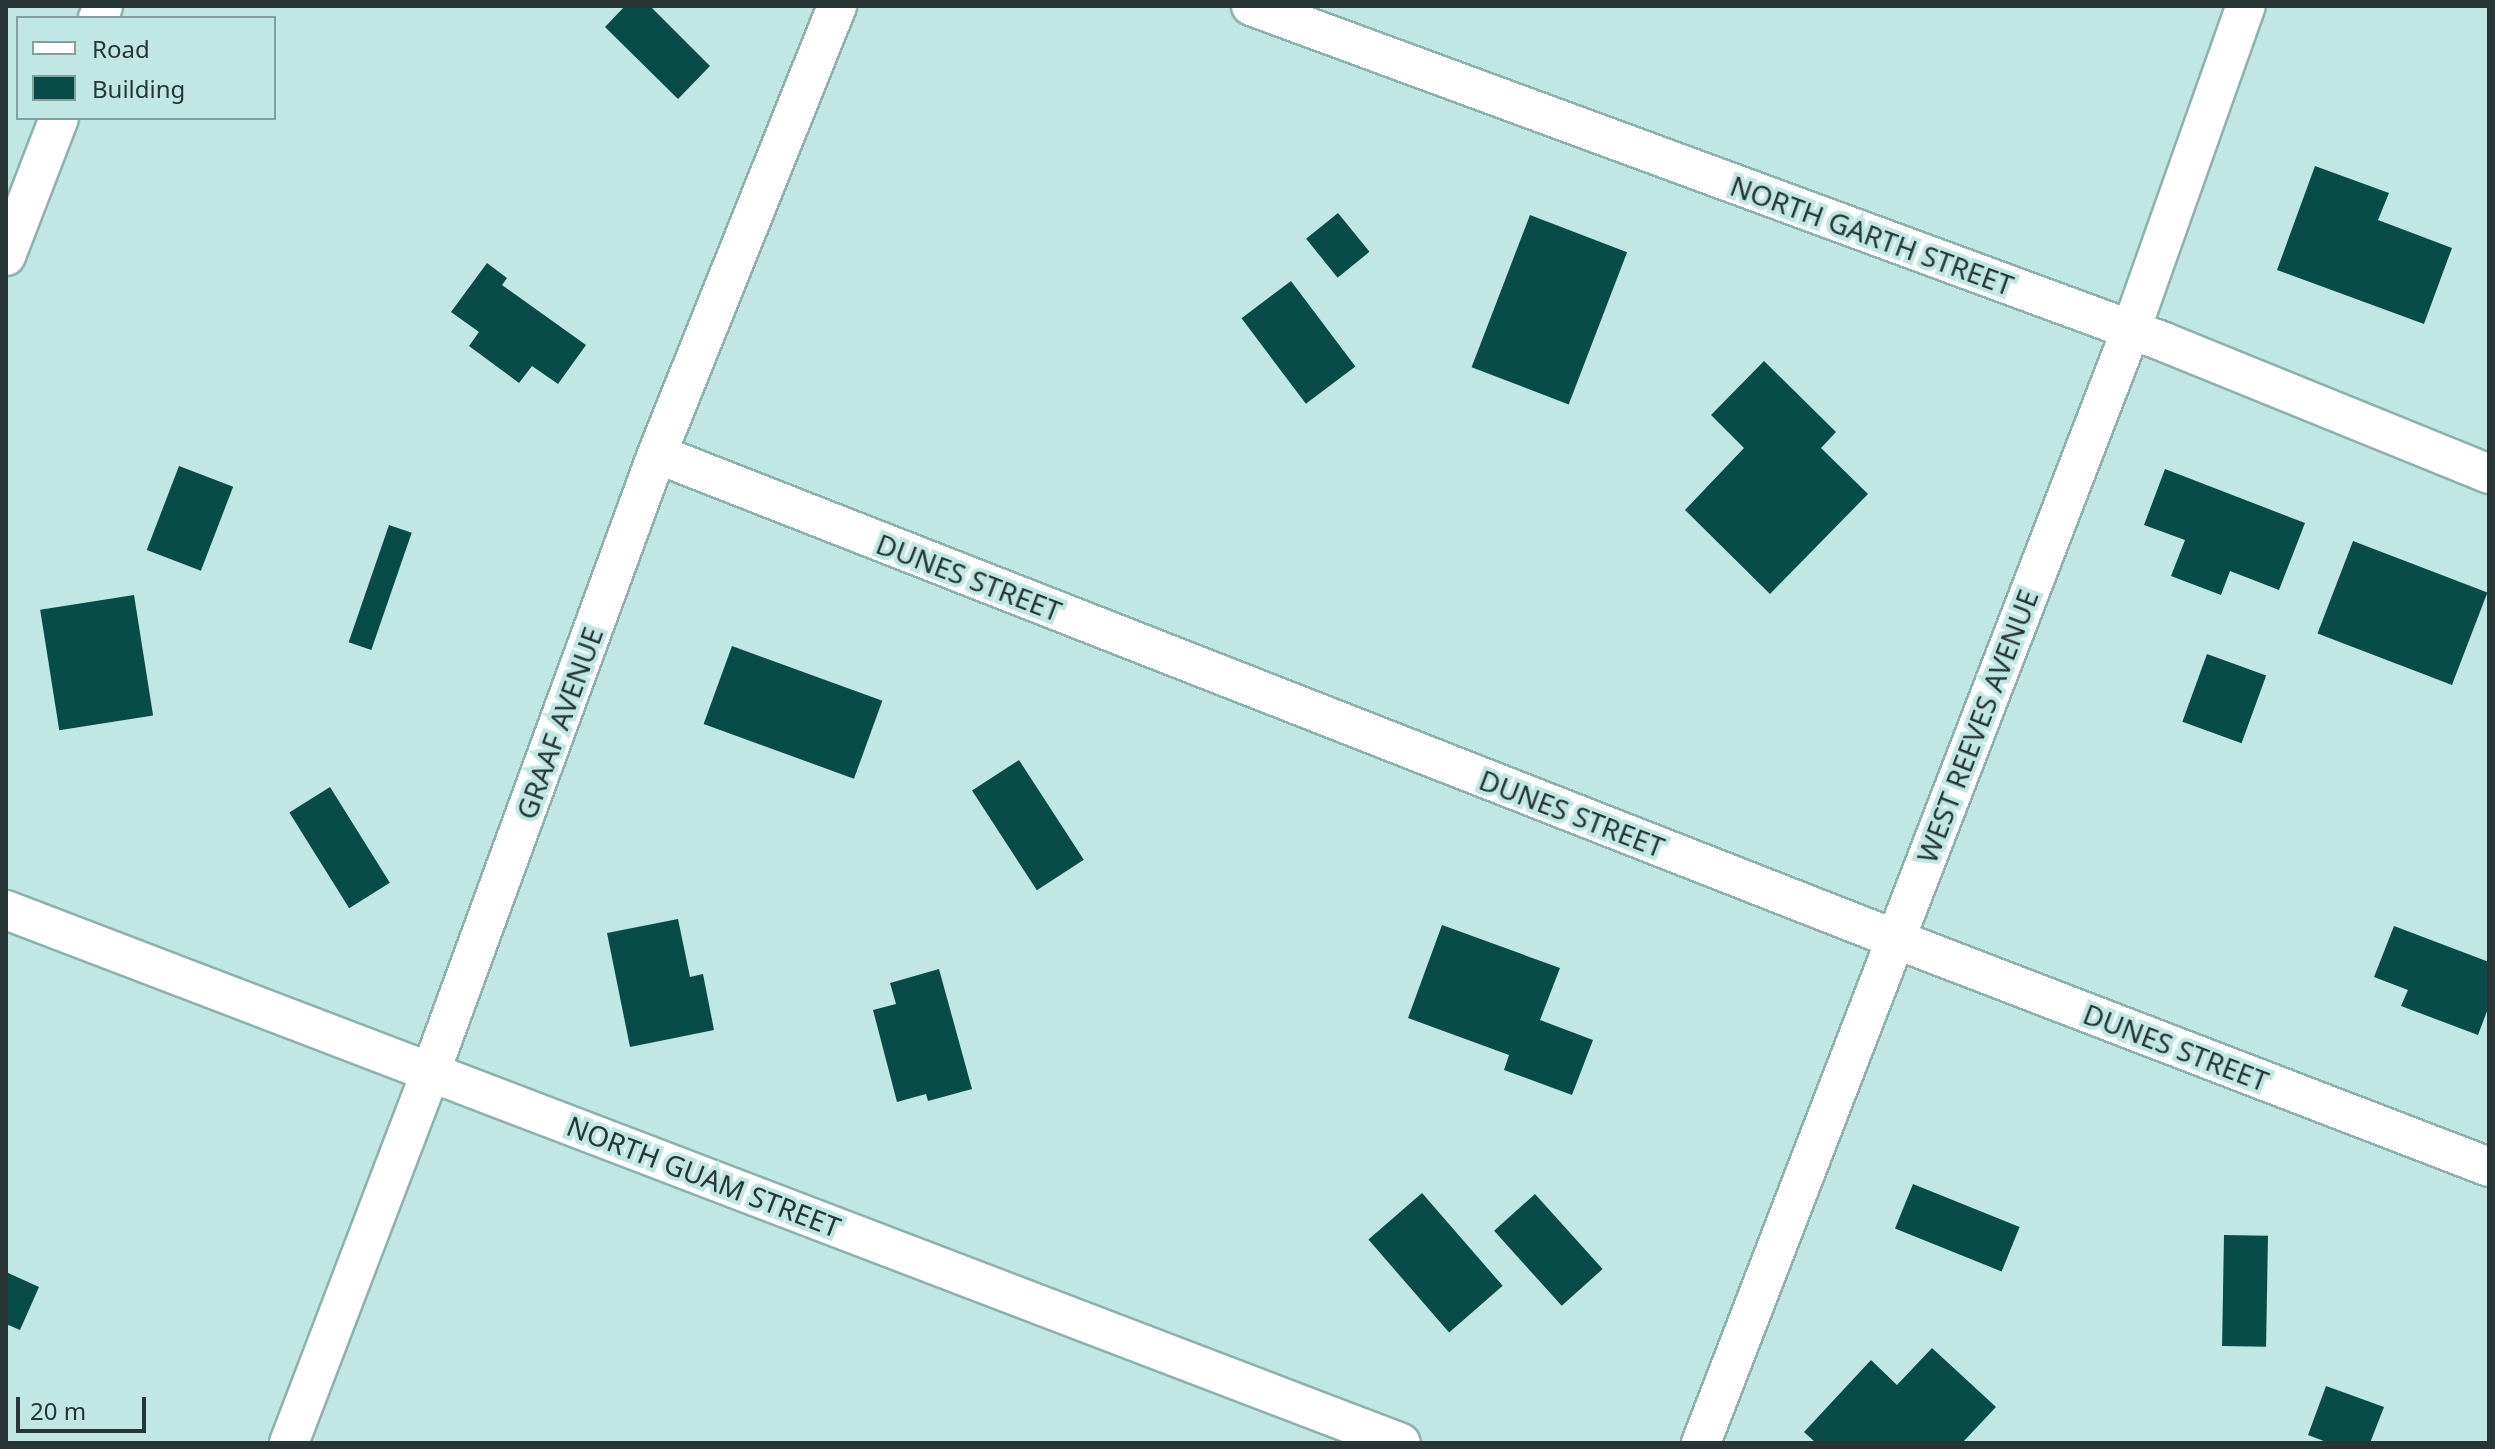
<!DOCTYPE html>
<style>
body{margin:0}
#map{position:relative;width:2495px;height:1449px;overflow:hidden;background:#c1e7e4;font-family:"Noto Sans",sans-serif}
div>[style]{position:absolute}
.building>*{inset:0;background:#084c4a;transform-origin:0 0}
.roads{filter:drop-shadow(2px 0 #8db1af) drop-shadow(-2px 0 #8db1af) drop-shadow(0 2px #8db1af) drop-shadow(0 -2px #8db1af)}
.street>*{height:38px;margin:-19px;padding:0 19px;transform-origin:19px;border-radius:19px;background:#fff}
span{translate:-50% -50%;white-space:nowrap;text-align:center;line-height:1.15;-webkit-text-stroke:8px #c1e7e4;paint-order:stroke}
.street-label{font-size:28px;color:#273635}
.frame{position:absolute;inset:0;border:8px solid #273635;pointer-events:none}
.legend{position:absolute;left:16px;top:16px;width:260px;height:104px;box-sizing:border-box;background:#c1e7e4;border:2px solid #83a09e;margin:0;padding:10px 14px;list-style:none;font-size:24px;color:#273635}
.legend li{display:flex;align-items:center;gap:16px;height:40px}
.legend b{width:40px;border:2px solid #83a09e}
.scale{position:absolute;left:16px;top:1397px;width:130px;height:36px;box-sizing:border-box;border:4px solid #273635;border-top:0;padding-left:10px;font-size:24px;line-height:28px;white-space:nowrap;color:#273635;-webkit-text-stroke:6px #c1e7e4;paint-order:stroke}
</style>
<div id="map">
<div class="building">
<i style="clip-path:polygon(625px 6px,650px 6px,710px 66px,678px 99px,605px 27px)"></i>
<i style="clip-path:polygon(2315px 166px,2389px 193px,2378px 220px,2452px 248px,2424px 324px,2277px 270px)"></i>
<i style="left:1338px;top:213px;width:50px;height:41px;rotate:51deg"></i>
<i style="left:1530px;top:215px;width:104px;height:163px;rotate:21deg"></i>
<i style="clip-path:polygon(487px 263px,507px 278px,502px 285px,586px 345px,558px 384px,532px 366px,519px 383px,469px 346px,479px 332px,451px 312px)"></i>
<i style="left:1291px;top:281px;width:107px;height:62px;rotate:53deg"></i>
<i style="clip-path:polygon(1764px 361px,1836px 432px,1821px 448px,1868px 494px,1770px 594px,1685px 510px,1744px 448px,1711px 415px)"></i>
<i style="left:179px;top:466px;width:58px;height:90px;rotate:21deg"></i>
<i style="clip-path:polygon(2165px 469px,2305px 523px,2279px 590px,2230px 571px,2221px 595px,2171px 576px,2185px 540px,2144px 525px)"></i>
<i style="left:389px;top:525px;width:24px;height:124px;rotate:19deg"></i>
<i style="left:2353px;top:541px;width:144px;height:99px;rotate:21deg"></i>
<i style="left:134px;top:595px;width:122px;height:95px;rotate:81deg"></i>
<i style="left:732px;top:646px;width:160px;height:83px;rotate:20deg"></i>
<i style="left:2207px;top:654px;width:63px;height:72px;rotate:20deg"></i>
<i style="left:1019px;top:760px;width:119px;height:56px;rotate:57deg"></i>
<i style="left:330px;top:787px;width:113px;height:48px;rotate:58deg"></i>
<i style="clip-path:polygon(678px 919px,690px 977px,703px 974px,714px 1030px,630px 1047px,607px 933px)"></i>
<i style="clip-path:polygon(1442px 925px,1560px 968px,1540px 1020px,1593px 1040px,1572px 1095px,1504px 1070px,1509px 1055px,1408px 1018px)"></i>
<i style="clip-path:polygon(2394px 926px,2489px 962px,2489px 1006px,2478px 1035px,2401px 1006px,2408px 990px,2374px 977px)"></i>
<i style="clip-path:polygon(939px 969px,972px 1089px,928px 1101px,926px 1094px,897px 1102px,873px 1010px,896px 1004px,890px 983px)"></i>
<i style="left:1913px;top:1184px;width:115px;height:48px;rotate:22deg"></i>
<i style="left:1422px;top:1193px;width:123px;height:71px;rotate:49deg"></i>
<i style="left:1535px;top:1194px;width:101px;height:55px;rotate:48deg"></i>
<i style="left:2224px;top:1235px;width:44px;height:111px;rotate:1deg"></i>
<i style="clip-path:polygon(6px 1272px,39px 1287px,20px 1330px,6px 1324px)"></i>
<i style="clip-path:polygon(1932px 1348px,1996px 1407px,1962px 1443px,1816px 1443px,1804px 1432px,1871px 1360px,1897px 1385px)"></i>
<i style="clip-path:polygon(2326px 1386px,2384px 1407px,2370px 1443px,2329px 1443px,2308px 1435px)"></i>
</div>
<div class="roads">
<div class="street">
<i style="left:1251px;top:6px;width:973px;rotate:20.2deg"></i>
<i style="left:2164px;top:342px;width:351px;rotate:22.1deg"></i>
<i style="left:98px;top:18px;width:13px;rotate:-67deg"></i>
<i style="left:6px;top:256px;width:148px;rotate:-69deg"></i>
<i style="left:657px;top:454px;width:1330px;rotate:21.39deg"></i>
<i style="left:1895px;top:939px;width:636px;rotate:21deg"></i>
<i style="left:6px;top:910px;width:1493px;rotate:20.91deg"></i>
<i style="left:289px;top:1443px;width:398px;rotate:-69.1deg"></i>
<i style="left:431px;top:1071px;width:657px;rotate:-69.88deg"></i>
<i style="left:657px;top:454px;width:483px;rotate:-68.1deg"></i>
<i style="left:1701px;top:1443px;width:1193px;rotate:-68.88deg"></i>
<i style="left:2131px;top:330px;width:344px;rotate:-70.5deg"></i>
</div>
</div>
<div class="street-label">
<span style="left:1872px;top:235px;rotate:20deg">NORTH GARTH STREET</span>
<span style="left:969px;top:577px;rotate:21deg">DUNES STREET</span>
<span style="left:559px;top:723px;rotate:-70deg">GRAAF AVENUE</span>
<span style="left:1977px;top:726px;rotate:-69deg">WEST REEVES AVENUE</span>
<span style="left:1572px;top:813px;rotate:21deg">DUNES STREET</span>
<span style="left:2176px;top:1047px;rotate:21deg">DUNES STREET</span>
<span style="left:704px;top:1176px;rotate:21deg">NORTH GUAM STREET</span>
</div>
<div class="frame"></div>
<ul class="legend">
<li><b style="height:10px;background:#fff"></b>Road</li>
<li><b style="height:22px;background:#084c4a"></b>Building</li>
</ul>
<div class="scale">20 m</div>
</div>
